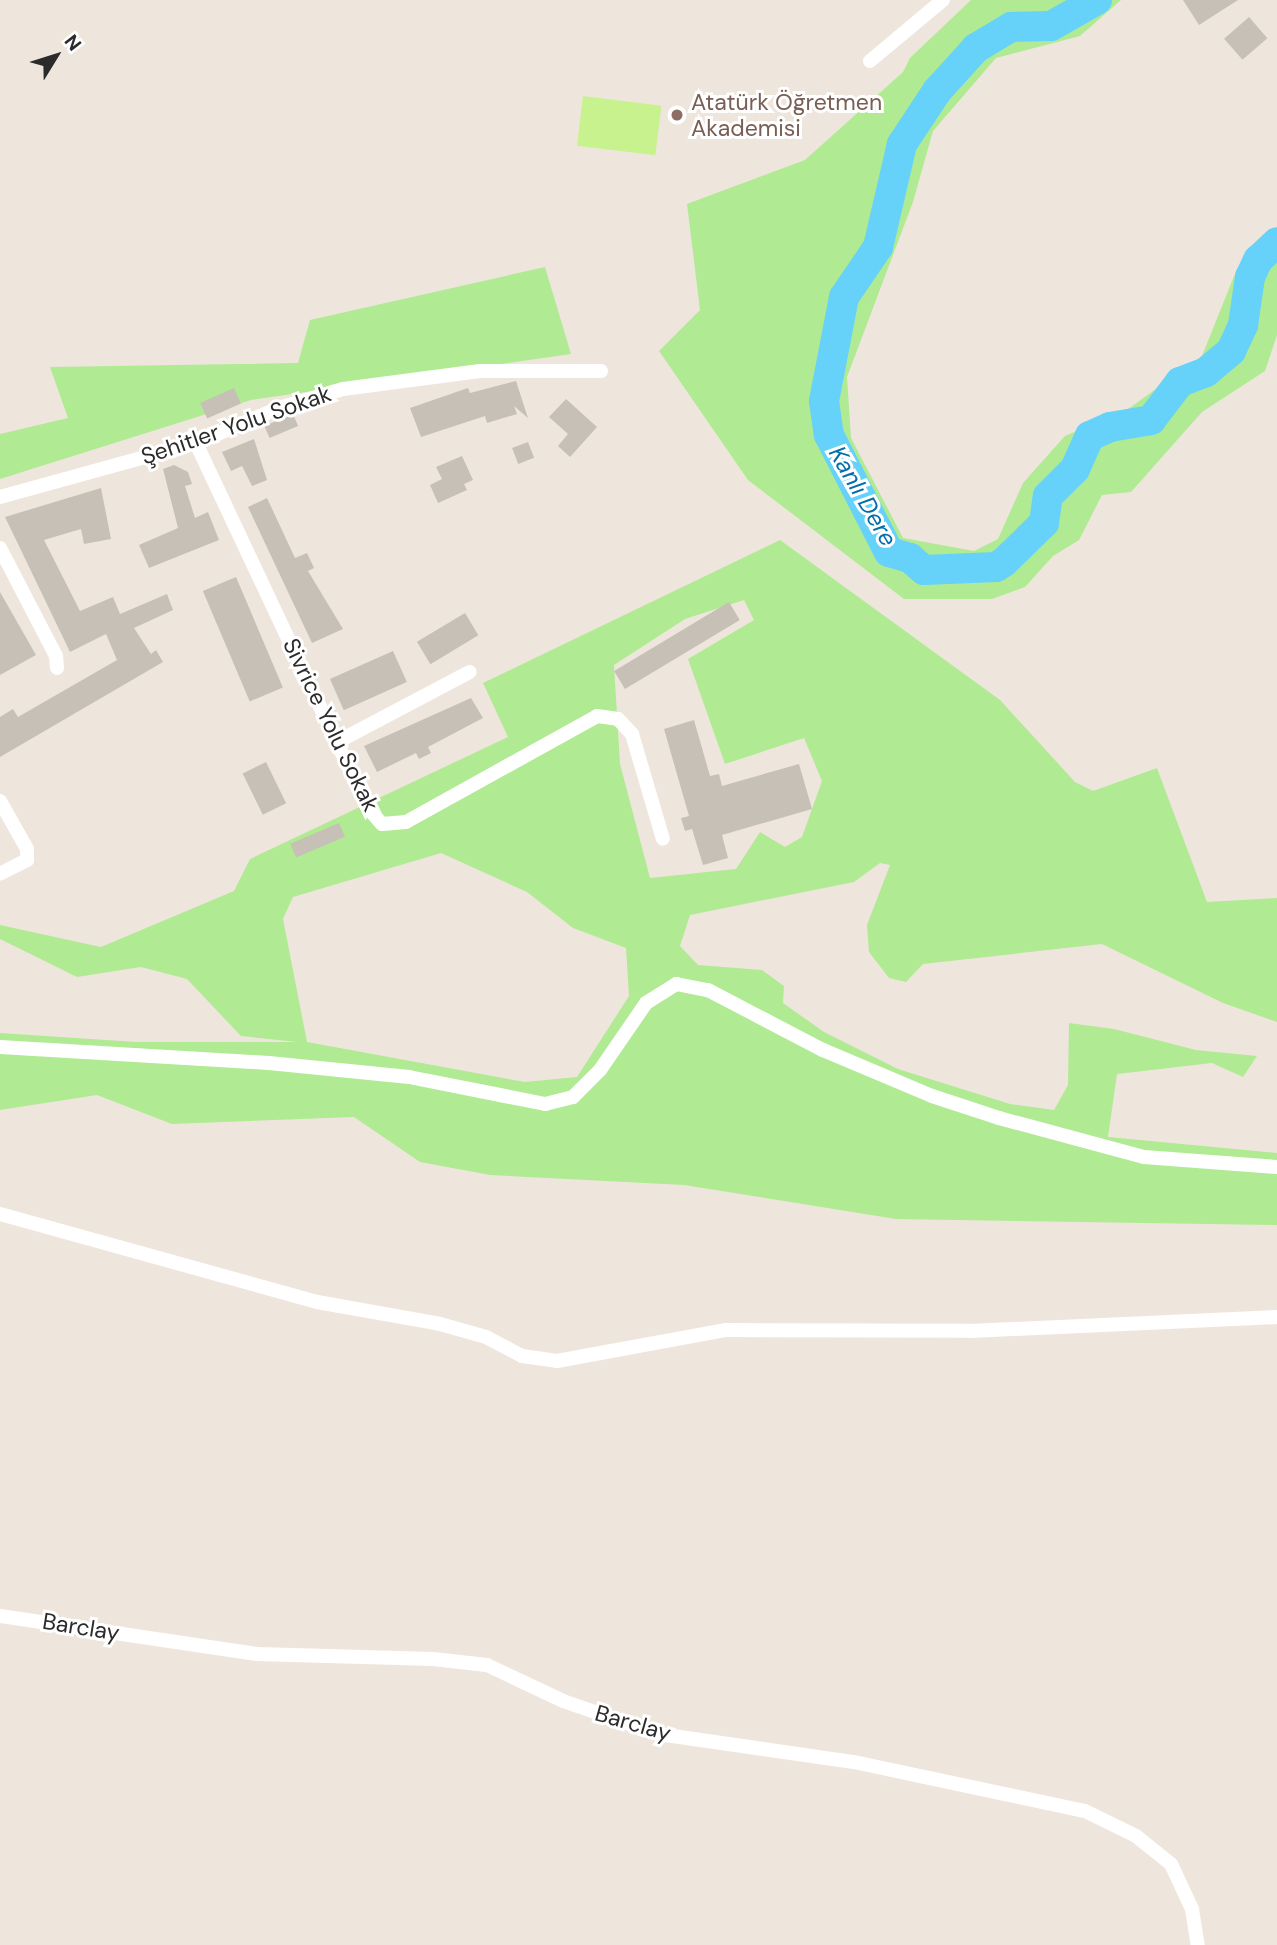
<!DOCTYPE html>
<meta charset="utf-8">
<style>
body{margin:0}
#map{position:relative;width:1277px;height:1945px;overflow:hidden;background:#eee6dc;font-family:"DM Sans",sans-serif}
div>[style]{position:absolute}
.green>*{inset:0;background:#b0ea93}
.pitch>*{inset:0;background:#c7f28e;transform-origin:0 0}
.river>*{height:30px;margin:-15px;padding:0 15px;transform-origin:15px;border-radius:15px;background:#66d1f9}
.building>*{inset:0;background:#c6c0b7;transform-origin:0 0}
.street>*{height:14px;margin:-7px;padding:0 7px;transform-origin:7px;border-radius:7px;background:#fff}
.dots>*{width:19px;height:19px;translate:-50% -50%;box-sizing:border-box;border:4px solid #fff;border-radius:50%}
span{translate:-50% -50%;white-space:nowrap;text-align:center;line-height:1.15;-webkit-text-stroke:6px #fff;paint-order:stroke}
.education-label{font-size:23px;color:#785e54}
.left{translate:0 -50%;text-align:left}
.street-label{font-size:23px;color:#2b2b2b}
.water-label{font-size:24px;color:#016ea9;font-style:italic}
.north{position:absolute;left:21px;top:21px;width:70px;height:70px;-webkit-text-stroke:5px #fff;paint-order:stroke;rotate:52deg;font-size:19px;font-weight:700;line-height:28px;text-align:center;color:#2b2b2b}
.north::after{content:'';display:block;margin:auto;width:24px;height:32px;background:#2b2b2b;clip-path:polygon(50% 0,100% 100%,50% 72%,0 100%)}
</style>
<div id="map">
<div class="green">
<i style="clip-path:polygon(971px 0,1121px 0,1080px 36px,996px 58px,933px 131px,913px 202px,847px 377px,851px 438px,903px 538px,974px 551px,998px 539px,1023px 483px,1065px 436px,1128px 409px,1202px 356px,1234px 276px,1277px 227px,1277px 335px,1265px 371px,1202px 412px,1131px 492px,1102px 495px,1079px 540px,1053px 556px,1025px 587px,992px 599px,904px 599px,748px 480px,659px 351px,700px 310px,687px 204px,805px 160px,903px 72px,910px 58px)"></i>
<i style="clip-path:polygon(545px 267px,571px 354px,251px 400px,0 479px,0 434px,68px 418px,50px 367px,298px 363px,310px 320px)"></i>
<i style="clip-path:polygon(evenodd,780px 540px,1000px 700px,1075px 782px,1093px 791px,1157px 768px,1207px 902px,1277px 898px,1277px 1022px,1223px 1003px,1102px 944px,923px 964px,906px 982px,889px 978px,869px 952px,867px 925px,890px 865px,880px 863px,854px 882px,690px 915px,680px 946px,698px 965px,762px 970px,784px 986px,783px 1003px,824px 1032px,898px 1069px,1010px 1104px,1054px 1110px,1068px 1085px,1069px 1023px,1114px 1029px,1196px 1050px,1257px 1056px,1243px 1077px,1212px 1063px,1117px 1074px,1108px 1137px,1277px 1153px,1277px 1225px,896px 1219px,684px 1185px,490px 1175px,420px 1162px,354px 1117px,172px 1124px,97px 1095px,0 1110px,0 1033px,136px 1042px,297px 1042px,241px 1036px,187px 979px,141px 967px,77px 977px,0 939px,0 925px,101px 947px,234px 891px,250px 859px,508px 737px,483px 683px,780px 540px,744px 600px,754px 620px,688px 659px,725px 764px,804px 738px,822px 781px,802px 837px,785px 847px,760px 832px,736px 869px,650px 878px,620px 764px,614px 665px,685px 619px,744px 600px,780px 540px,441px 853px,527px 892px,573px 928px,626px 948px,629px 996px,577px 1077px,525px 1082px,307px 1042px,283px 919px,293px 897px,441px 853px)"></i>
</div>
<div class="pitch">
<i style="left:583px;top:96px;width:79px;height:50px;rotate:7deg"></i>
</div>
<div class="river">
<i style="left:1097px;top:0;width:53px;rotate:150.5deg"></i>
<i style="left:1051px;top:26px;width:40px;rotate:178.6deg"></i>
<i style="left:1011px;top:27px;width:41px;rotate:149deg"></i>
<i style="left:976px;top:48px;width:58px;rotate:132.2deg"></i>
<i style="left:937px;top:91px;width:64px;rotate:123.4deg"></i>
<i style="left:902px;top:144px;width:106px;rotate:103.1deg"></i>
<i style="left:878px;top:247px;width:60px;rotate:124.2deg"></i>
<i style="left:844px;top:297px;width:106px;rotate:100.9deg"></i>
<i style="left:824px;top:401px;width:34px;rotate:82deg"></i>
<i style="left:829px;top:435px;width:131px;rotate:62.9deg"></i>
<i style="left:889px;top:552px;width:22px;rotate:16deg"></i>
<i style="left:910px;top:558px;width:18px;rotate:41deg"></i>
<i style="left:924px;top:570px;width:72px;rotate:-2.4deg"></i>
<i style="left:996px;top:567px;width:9px;rotate:-32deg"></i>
<i style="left:1004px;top:562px;width:56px;rotate:-44.3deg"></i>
<i style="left:1044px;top:523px;width:27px;rotate:-82deg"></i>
<i style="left:1048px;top:496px;width:38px;rotate:-45deg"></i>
<i style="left:1075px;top:469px;width:36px;rotate:-66deg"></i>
<i style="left:1090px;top:436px;width:22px;rotate:-24deg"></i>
<i style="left:1110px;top:427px;width:42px;rotate:-9.7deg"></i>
<i style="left:1151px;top:420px;width:48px;rotate:-52.7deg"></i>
<i style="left:1180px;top:382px;width:28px;rotate:-21deg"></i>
<i style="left:1206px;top:372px;width:33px;rotate:-40deg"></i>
<i style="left:1231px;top:351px;width:29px;rotate:-65deg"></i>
<i style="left:1243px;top:325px;width:49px;rotate:-81.7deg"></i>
<i style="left:1250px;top:277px;width:19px;rotate:-65deg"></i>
<i style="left:1258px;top:260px;width:26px;rotate:-43deg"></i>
</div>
<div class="building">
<i style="clip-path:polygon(1183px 0,1238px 0,1199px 25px)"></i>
<i style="left:1249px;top:17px;width:28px;height:33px;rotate:49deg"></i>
<i style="clip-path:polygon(516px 381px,528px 418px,514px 406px,517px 414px,487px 423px,485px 416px,421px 437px,410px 408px,468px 388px,470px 393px)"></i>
<i style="left:234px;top:388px;width:17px;height:37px;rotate:66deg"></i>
<i style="clip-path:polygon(566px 399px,597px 427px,570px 457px,558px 446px,568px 434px,549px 417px)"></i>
<i style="left:293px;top:414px;width:13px;height:31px;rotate:67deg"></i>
<i style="clip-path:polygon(254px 439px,267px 480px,252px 486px,242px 466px,231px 471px,222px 452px)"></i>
<i style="left:528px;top:442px;width:17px;height:17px;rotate:69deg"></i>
<i style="clip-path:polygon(462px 456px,473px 480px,464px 484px,467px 490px,438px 503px,430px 485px,442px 479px,436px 467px)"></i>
<i style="clip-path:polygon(174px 465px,188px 472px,192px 484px,185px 486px,195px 518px,208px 512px,219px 540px,149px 568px,139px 545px,178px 528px,163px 469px)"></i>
<i style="clip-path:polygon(101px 488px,111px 539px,84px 544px,81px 529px,44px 540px,80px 611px,113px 597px,120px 614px,167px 594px,173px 610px,134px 628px,151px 654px,156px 650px,163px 662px,0 757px,0 717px,13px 709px,18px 717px,117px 660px,106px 634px,70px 652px,5px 517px)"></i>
<i style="clip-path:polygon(267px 498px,295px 558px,307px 553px,314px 568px,308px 571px,343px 629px,312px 643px,248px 507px)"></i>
<i style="left:236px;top:577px;width:120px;height:36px;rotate:67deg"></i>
<i style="clip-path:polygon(0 592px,36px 655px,0 675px)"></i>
<i style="left:729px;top:602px;width:21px;height:134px;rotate:59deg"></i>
<i style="left:465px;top:613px;width:26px;height:56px;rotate:59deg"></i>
<i style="left:393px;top:651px;width:34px;height:69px;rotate:66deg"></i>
<i style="clip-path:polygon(471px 698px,483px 718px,428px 747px,431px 753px,419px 759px,416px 753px,377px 772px,364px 746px)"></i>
<i style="clip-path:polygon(694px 720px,710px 776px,719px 774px,722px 786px,799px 764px,812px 809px,722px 835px,728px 858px,703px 865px,692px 829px,685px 831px,681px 818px,689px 816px,664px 729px)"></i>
<i style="left:266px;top:762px;width:46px;height:26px;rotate:64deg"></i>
<i style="left:339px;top:823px;width:15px;height:53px;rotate:67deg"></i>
</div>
<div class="street">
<i style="left:870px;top:61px;width:95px;rotate:-39.9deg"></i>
<i style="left:196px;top:443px;width:403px;rotate:64.8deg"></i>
<i style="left:368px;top:808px;width:21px;rotate:49deg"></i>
<i style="left:382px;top:824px;width:24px;rotate:-5deg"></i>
<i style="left:406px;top:822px;width:218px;rotate:-29deg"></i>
<i style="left:597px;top:716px;width:21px;rotate:8deg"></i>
<i style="left:618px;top:719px;width:21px;rotate:47deg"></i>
<i style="left:632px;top:734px;width:109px;rotate:73.6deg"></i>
<i style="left:0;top:497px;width:203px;rotate:-15.4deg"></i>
<i style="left:196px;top:443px;width:90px;rotate:-22.9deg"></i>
<i style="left:279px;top:408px;width:67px;rotate:-16.5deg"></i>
<i style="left:343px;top:389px;width:138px;rotate:-7.5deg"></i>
<i style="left:480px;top:371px;width:121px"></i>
<i style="left:0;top:548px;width:122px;rotate:62.6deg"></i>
<i style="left:56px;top:656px;width:12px;rotate:85deg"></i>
<i style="left:337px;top:742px;width:150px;rotate:-27.8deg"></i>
<i style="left:0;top:801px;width:55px;rotate:60.6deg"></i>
<i style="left:27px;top:849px;width:11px;rotate:90deg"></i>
<i style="left:27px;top:860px;width:30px;rotate:153deg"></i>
<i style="left:0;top:1047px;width:269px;rotate:3.4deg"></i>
<i style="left:269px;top:1063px;width:141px;rotate:5.7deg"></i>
<i style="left:409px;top:1077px;width:139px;rotate:11.2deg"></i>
<i style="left:545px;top:1104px;width:29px;rotate:-14deg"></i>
<i style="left:573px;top:1097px;width:38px;rotate:-45deg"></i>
<i style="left:600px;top:1070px;width:81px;rotate:-55.5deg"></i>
<i style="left:646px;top:1003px;width:36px;rotate:-32deg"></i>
<i style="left:676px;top:984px;width:33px;rotate:11deg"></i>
<i style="left:708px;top:990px;width:130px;rotate:27.6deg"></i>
<i style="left:823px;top:1050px;width:118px;rotate:22.9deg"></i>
<i style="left:932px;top:1096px;width:71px;rotate:18.2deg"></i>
<i style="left:999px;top:1118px;width:150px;rotate:15.1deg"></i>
<i style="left:1144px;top:1157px;width:133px;rotate:4.3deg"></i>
<i style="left:0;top:1214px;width:329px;rotate:15.5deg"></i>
<i style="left:317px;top:1302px;width:125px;rotate:10.1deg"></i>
<i style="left:440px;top:1324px;width:48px;rotate:15.8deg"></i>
<i style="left:486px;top:1337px;width:41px;rotate:27.8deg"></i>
<i style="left:522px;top:1356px;width:35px;rotate:8deg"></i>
<i style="left:557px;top:1361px;width:172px;rotate:-10.4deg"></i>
<i style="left:726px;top:1330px;width:244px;rotate:0.2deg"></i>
<i style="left:970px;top:1331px;width:307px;rotate:-2.6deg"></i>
<i style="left:0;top:1616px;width:260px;rotate:8.4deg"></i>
<i style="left:257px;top:1654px;width:176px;rotate:1.6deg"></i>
<i style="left:433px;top:1659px;width:54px;rotate:6.3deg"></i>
<i style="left:487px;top:1665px;width:84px;rotate:25.3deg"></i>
<i style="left:563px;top:1701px;width:102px;rotate:19deg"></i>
<i style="left:659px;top:1734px;width:197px;rotate:8.2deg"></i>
<i style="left:854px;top:1762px;width:236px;rotate:12deg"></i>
<i style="left:1085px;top:1811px;width:57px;rotate:26.1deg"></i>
<i style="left:1136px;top:1836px;width:45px;rotate:38.7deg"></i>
<i style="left:1171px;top:1864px;width:50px;rotate:65deg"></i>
<i style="left:1192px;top:1909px;width:36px;rotate:81deg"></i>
</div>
<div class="dots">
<i style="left:677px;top:115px;background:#8d6e63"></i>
</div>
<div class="education-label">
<span class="left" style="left:691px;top:115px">Atatürk Öğretmen<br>Akademisi</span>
</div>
<div class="street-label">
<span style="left:236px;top:425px;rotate:-19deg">Şehitler Yolu Sokak</span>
<span style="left:331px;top:725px;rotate:64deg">Sivrice Yolu Sokak</span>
<span style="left:81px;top:1627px;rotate:9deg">Barclay</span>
<span style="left:633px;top:1723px;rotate:16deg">Barclay</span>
</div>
<div class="water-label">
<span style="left:863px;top:496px;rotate:60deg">Kanlı Dere</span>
</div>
<div class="north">N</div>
</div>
